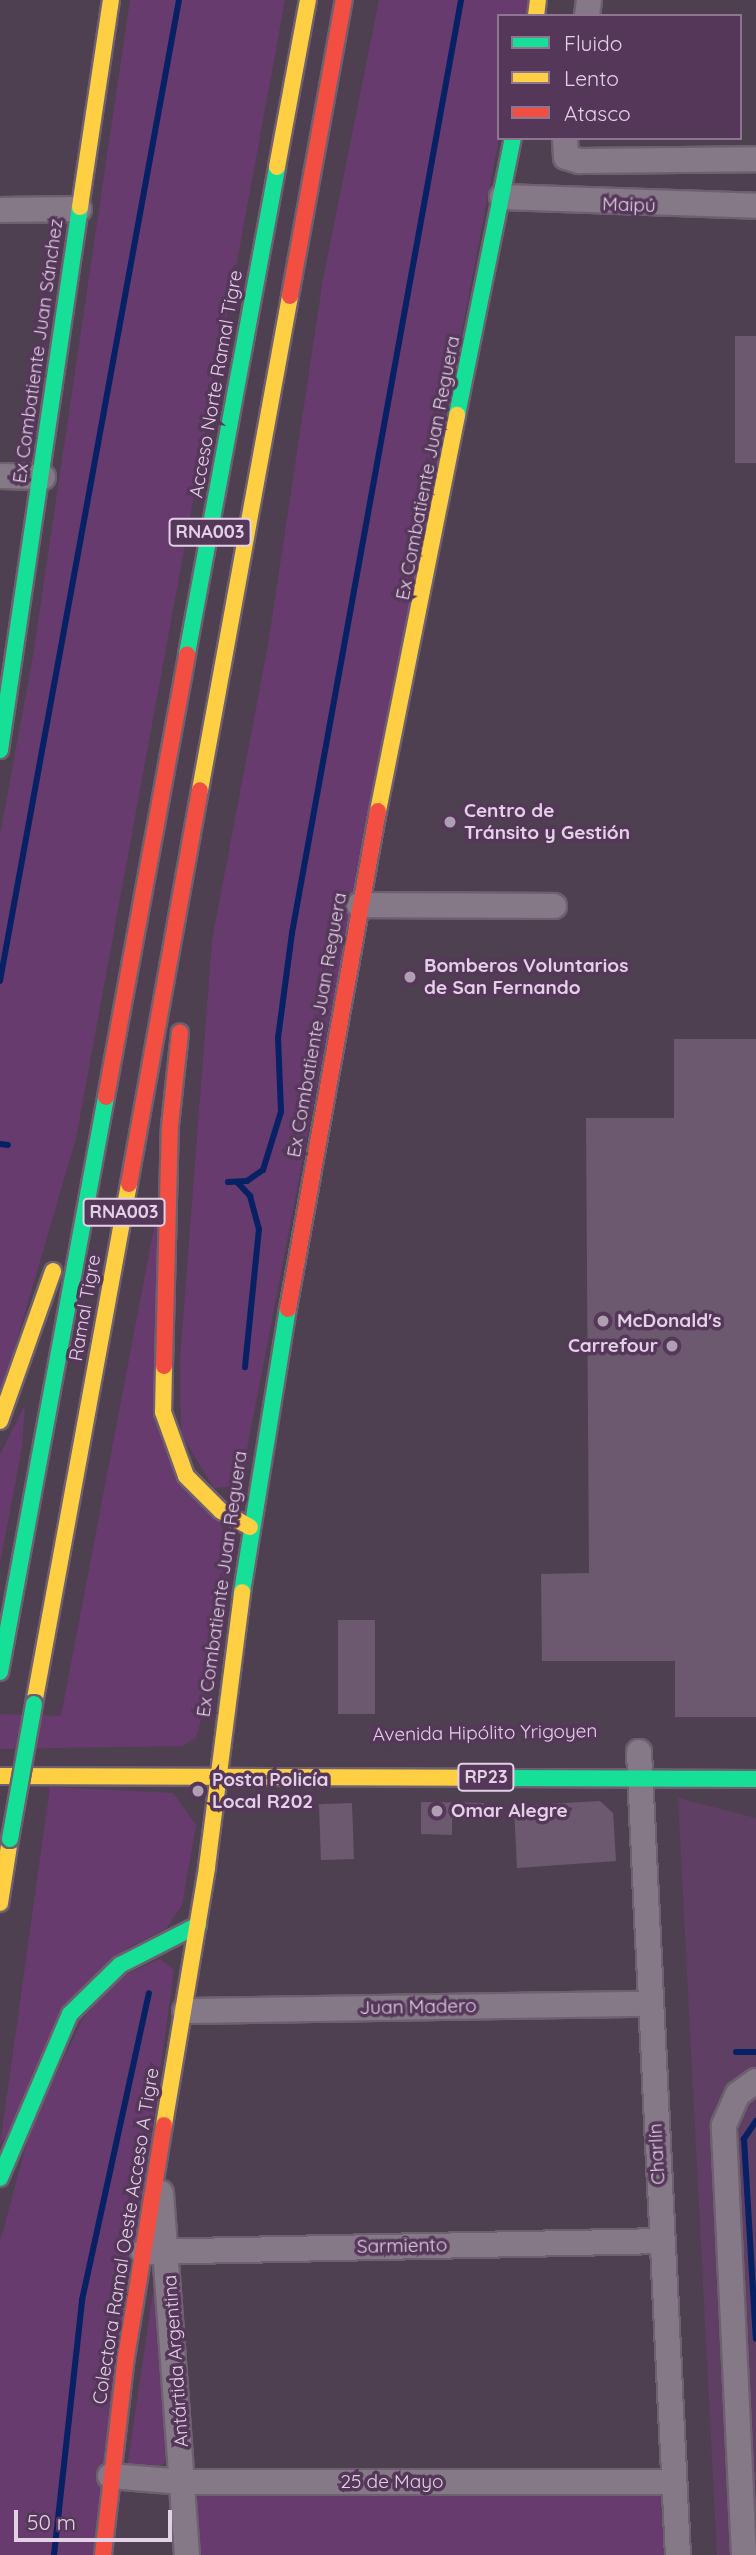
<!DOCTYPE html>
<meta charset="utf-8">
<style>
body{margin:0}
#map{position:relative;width:756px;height:2555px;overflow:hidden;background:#4f4051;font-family:Quicksand,sans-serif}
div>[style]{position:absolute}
.built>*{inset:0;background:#5f3f63}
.green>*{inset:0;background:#673b6e}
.stream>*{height:6px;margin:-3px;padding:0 3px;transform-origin:3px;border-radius:3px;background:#072164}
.building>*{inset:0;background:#6d596f;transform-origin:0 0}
.roads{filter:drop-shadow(2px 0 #6d606f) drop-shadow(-2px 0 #6d606f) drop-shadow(0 2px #6d606f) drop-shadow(0 -2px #6d606f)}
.street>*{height:24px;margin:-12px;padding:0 12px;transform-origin:12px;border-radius:12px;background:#867987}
.fast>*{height:16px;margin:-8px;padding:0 8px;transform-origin:8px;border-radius:8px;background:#16e098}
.slow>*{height:16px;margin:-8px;padding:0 8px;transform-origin:8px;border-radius:8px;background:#ffcf43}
.jam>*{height:16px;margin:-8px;padding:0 8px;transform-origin:8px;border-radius:8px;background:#f24e42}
.bridges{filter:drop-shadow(2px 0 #6d606f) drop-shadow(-2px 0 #6d606f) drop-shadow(0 2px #6d606f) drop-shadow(0 -2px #6d606f)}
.fast-bridge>*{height:16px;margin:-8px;padding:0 8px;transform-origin:8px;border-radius:8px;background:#16e098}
.dots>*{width:19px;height:19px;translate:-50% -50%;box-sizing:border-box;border:4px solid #553859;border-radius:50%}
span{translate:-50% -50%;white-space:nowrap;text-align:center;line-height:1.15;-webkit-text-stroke:7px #553859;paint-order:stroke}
.shield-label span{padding:2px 5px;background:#553859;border:2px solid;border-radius:5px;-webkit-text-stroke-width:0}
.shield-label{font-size:18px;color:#e3d2e6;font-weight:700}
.street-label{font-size:19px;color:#e3d2e6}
.poi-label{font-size:19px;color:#e3d2e6;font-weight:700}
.left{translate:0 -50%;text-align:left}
.right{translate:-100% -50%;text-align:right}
.legend{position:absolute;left:497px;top:14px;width:245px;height:126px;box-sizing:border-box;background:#553859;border:2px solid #8e7691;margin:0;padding:9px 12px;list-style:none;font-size:21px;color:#e3d2e6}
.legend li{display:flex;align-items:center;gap:14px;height:35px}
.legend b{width:35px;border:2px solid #8e7691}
.scale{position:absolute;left:14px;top:2510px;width:158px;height:32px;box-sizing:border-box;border:4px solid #e3d2e6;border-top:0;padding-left:9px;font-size:21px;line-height:24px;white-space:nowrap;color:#e3d2e6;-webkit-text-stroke:5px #553859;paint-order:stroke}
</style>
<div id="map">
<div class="built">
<i style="clip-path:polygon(678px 1798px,756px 1818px,756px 2555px,717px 2555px)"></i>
</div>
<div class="green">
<i style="clip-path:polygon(130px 0,285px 0,76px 1138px,0 1398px,0 835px,33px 656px)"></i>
<i style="clip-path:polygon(379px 0,531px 0,528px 16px,499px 16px,499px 138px,243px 1470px,230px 1486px,214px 1488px,181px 1434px,180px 1360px,212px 940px,268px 645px,323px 279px)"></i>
<i style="clip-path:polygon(166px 1165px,157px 1398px,233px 1550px,201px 1720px,196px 1738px,182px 1746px,0 1749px,0 1714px,61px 1716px)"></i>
<i style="clip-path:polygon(25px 1405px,22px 1446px,0 1564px,0 1455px)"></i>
<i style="clip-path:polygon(50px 1787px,173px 1793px,196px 1825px,182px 1905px,166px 1929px,128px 1948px,0 2145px)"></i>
<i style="clip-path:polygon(160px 1959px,174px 1970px,93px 2555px,0 2555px,0 2242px,31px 2127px,82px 2020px,114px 1980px)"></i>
<i style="clip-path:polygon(155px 2279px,169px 2457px,160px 2468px,140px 2468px,128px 2462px)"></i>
<i style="clip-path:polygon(195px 2491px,656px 2493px,665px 2501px,668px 2555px,197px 2555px)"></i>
</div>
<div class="stream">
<i style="left:0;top:981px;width:997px;rotate:-79.66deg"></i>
<i style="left:0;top:1144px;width:8px;rotate:7deg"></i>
<i style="left:228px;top:1182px;width:19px;rotate:-3deg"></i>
<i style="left:247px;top:1181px;width:19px;rotate:-35deg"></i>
<i style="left:263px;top:1170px;width:61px;rotate:-72.8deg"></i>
<i style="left:281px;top:1112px;width:74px;rotate:-92.3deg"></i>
<i style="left:278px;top:1038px;width:106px;rotate:-82.4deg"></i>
<i style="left:292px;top:933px;width:948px;rotate:-79.73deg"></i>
<i style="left:238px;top:1183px;width:18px;rotate:47deg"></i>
<i style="left:250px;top:1196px;width:34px;rotate:75deg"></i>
<i style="left:259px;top:1229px;width:139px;rotate:95.8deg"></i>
<i style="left:736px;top:2052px;width:20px"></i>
<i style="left:756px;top:2121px;width:22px;rotate:124deg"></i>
<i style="left:744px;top:2139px;width:200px;rotate:86.6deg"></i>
<i style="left:54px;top:2555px;width:257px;rotate:-83.7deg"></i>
<i style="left:82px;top:2300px;width:314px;rotate:-77.7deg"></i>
</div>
<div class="building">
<i style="left:756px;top:336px;width:127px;height:21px;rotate:90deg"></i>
<i style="clip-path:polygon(674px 1039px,756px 1039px,756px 1717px,675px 1717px,675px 1661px,542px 1661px,541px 1574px,589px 1573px,586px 1118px,674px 1118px)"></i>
<i style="left:338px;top:1620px;width:37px;height:94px"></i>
<i style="clip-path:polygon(600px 1801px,613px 1813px,616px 1861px,517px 1868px,514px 1806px)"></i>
<i style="clip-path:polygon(421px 1802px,484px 1803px,484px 1820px,452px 1819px,452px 1835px,421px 1834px)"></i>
<i style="left:352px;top:1803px;width:56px;height:33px;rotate:88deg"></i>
</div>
<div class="roads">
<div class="street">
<i style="left:587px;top:16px;width:16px;rotate:-83deg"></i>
<i style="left:565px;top:138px;width:19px;rotate:87deg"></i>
<i style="left:566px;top:157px;width:14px;rotate:17deg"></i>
<i style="left:579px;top:161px;width:177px;rotate:-0.6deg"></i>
<i style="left:502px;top:197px;width:254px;rotate:2deg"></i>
<i style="left:0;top:210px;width:79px;rotate:-0.7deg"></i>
<i style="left:0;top:476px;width:43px;rotate:1.3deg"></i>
<i style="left:359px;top:905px;width:195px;rotate:0.3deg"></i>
<i style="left:639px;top:1752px;width:804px;rotate:87.22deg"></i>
<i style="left:185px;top:2011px;width:465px;rotate:-0.9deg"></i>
<i style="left:161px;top:2193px;width:363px;rotate:85.9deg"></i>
<i style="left:143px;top:2252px;width:519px;rotate:-1.21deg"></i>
<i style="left:110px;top:2476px;width:74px;rotate:4.6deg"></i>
<i style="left:184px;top:2482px;width:490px"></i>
<i style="left:744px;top:2555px;width:430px;rotate:-92.7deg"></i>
<i style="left:724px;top:2125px;width:34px;rotate:-66deg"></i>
<i style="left:738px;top:2094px;width:22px;rotate:-36deg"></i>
</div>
<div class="fast">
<i style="left:457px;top:415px;width:283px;rotate:-78.6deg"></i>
<i style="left:187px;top:654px;width:495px;rotate:-79.5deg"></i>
<i style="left:0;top:750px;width:549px;rotate:-81.62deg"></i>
<i style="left:242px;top:1592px;width:287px;rotate:-80.8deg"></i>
<i style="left:0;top:1672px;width:585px;rotate:-79.55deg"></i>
<i style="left:473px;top:1778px;width:283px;rotate:0.2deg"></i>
<i style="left:0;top:2178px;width:178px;rotate:-66.9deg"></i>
<i style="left:70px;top:2014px;width:70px;rotate:-44.4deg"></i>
<i style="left:120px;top:1965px;width:88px;rotate:-27.1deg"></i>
</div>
<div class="slow">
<i style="left:536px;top:16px;width:16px;rotate:-83deg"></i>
<i style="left:277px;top:167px;width:170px;rotate:-79.5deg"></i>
<i style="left:80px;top:207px;width:209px;rotate:-81.5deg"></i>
<i style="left:200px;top:790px;width:502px;rotate:-79.67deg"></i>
<i style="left:378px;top:811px;width:404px;rotate:-78.7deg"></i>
<i style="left:164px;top:1366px;width:46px;rotate:91.2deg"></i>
<i style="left:163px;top:1412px;width:68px;rotate:70.2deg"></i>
<i style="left:186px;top:1476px;width:49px;rotate:45deg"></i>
<i style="left:221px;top:1511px;width:33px;rotate:29deg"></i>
<i style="left:0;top:1421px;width:159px;rotate:-70.5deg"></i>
<i style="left:34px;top:1704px;width:529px;rotate:-79.65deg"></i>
<i style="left:0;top:1776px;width:473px;rotate:0.2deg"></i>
<i style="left:0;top:1903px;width:65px;rotate:-81.1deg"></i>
<i style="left:164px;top:2125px;width:262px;rotate:-80.5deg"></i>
<i style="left:207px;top:1867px;width:277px;rotate:-82.7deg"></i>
</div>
<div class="jam">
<i style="left:290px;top:296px;width:301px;rotate:-79.7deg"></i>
<i style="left:106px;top:1097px;width:450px;rotate:-79.6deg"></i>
<i style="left:129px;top:1184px;width:400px;rotate:-79.8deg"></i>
<i style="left:288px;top:1309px;width:506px;rotate:-79.76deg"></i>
<i style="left:164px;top:1366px;width:240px;rotate:-88.6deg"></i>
<i style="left:170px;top:1126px;width:94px;rotate:-83.9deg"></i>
<i style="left:103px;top:2555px;width:199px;rotate:-83.4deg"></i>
<i style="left:126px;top:2357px;width:235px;rotate:-80.7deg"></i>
</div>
</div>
<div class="bridges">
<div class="fast-bridge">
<i style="left:10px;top:1839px;width:137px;rotate:-79.9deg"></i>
</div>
</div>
<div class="dots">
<i style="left:450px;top:822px;background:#af9fb2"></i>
<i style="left:410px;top:977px;background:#af9fb2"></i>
<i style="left:603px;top:1321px;background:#af9fb2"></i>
<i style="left:672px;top:1346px;background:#af9fb2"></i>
<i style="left:198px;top:1791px;background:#af9fb2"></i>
<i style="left:437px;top:1811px;background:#af9fb2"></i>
</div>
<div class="shield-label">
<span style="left:210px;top:532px">RNA003</span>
<span style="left:124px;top:1212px">RNA003</span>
<span style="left:486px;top:1777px">RP23</span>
</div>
<div class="street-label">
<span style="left:629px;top:205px;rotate:2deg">Maipú</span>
<span style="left:38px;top:351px;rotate:-82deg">Ex Combatiente Juan Sánchez</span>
<span style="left:216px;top:384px;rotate:-80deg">Acceso Norte Ramal Tigre</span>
<span style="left:428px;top:468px;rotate:-79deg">Ex Combatiente Juan Reguera</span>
<span style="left:317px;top:1025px;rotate:-80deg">Ex Combatiente Juan Reguera</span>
<span style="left:85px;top:1308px;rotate:-80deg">Ramal Tigre</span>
<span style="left:222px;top:1584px;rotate:-82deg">Ex Combatiente Juan Reguera</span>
<span style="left:485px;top:1733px;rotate:-1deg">Avenida Hipólito Yrigoyen</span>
<span style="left:418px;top:2007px;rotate:-1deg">Juan Madero</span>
<span style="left:657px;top:2154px;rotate:-93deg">Charlín</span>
<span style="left:126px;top:2236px;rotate:-81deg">Colectora Ramal Oeste Acceso A Tigre</span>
<span style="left:402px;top:2246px;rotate:-1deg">Sarmiento</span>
<span style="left:176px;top:2361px;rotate:-94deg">Antártida Argentina</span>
<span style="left:392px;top:2482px">25 de Mayo</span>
</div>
<div class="poi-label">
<span class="left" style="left:464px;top:822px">Centro de<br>Tránsito y Gestión</span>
<span class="left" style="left:424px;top:977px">Bomberos Voluntarios<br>de San Fernando</span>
<span class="left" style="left:617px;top:1321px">McDonald's</span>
<span class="right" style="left:658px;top:1346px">Carrefour</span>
<span class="left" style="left:212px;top:1791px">Posta Policía<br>Local R202</span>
<span class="left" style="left:451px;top:1811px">Omar Alegre</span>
</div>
<ul class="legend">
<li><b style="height:9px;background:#16e098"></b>Fluido</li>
<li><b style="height:9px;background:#ffcf43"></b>Lento</li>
<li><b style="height:9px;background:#f24e42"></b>Atasco</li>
</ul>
<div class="scale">50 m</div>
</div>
